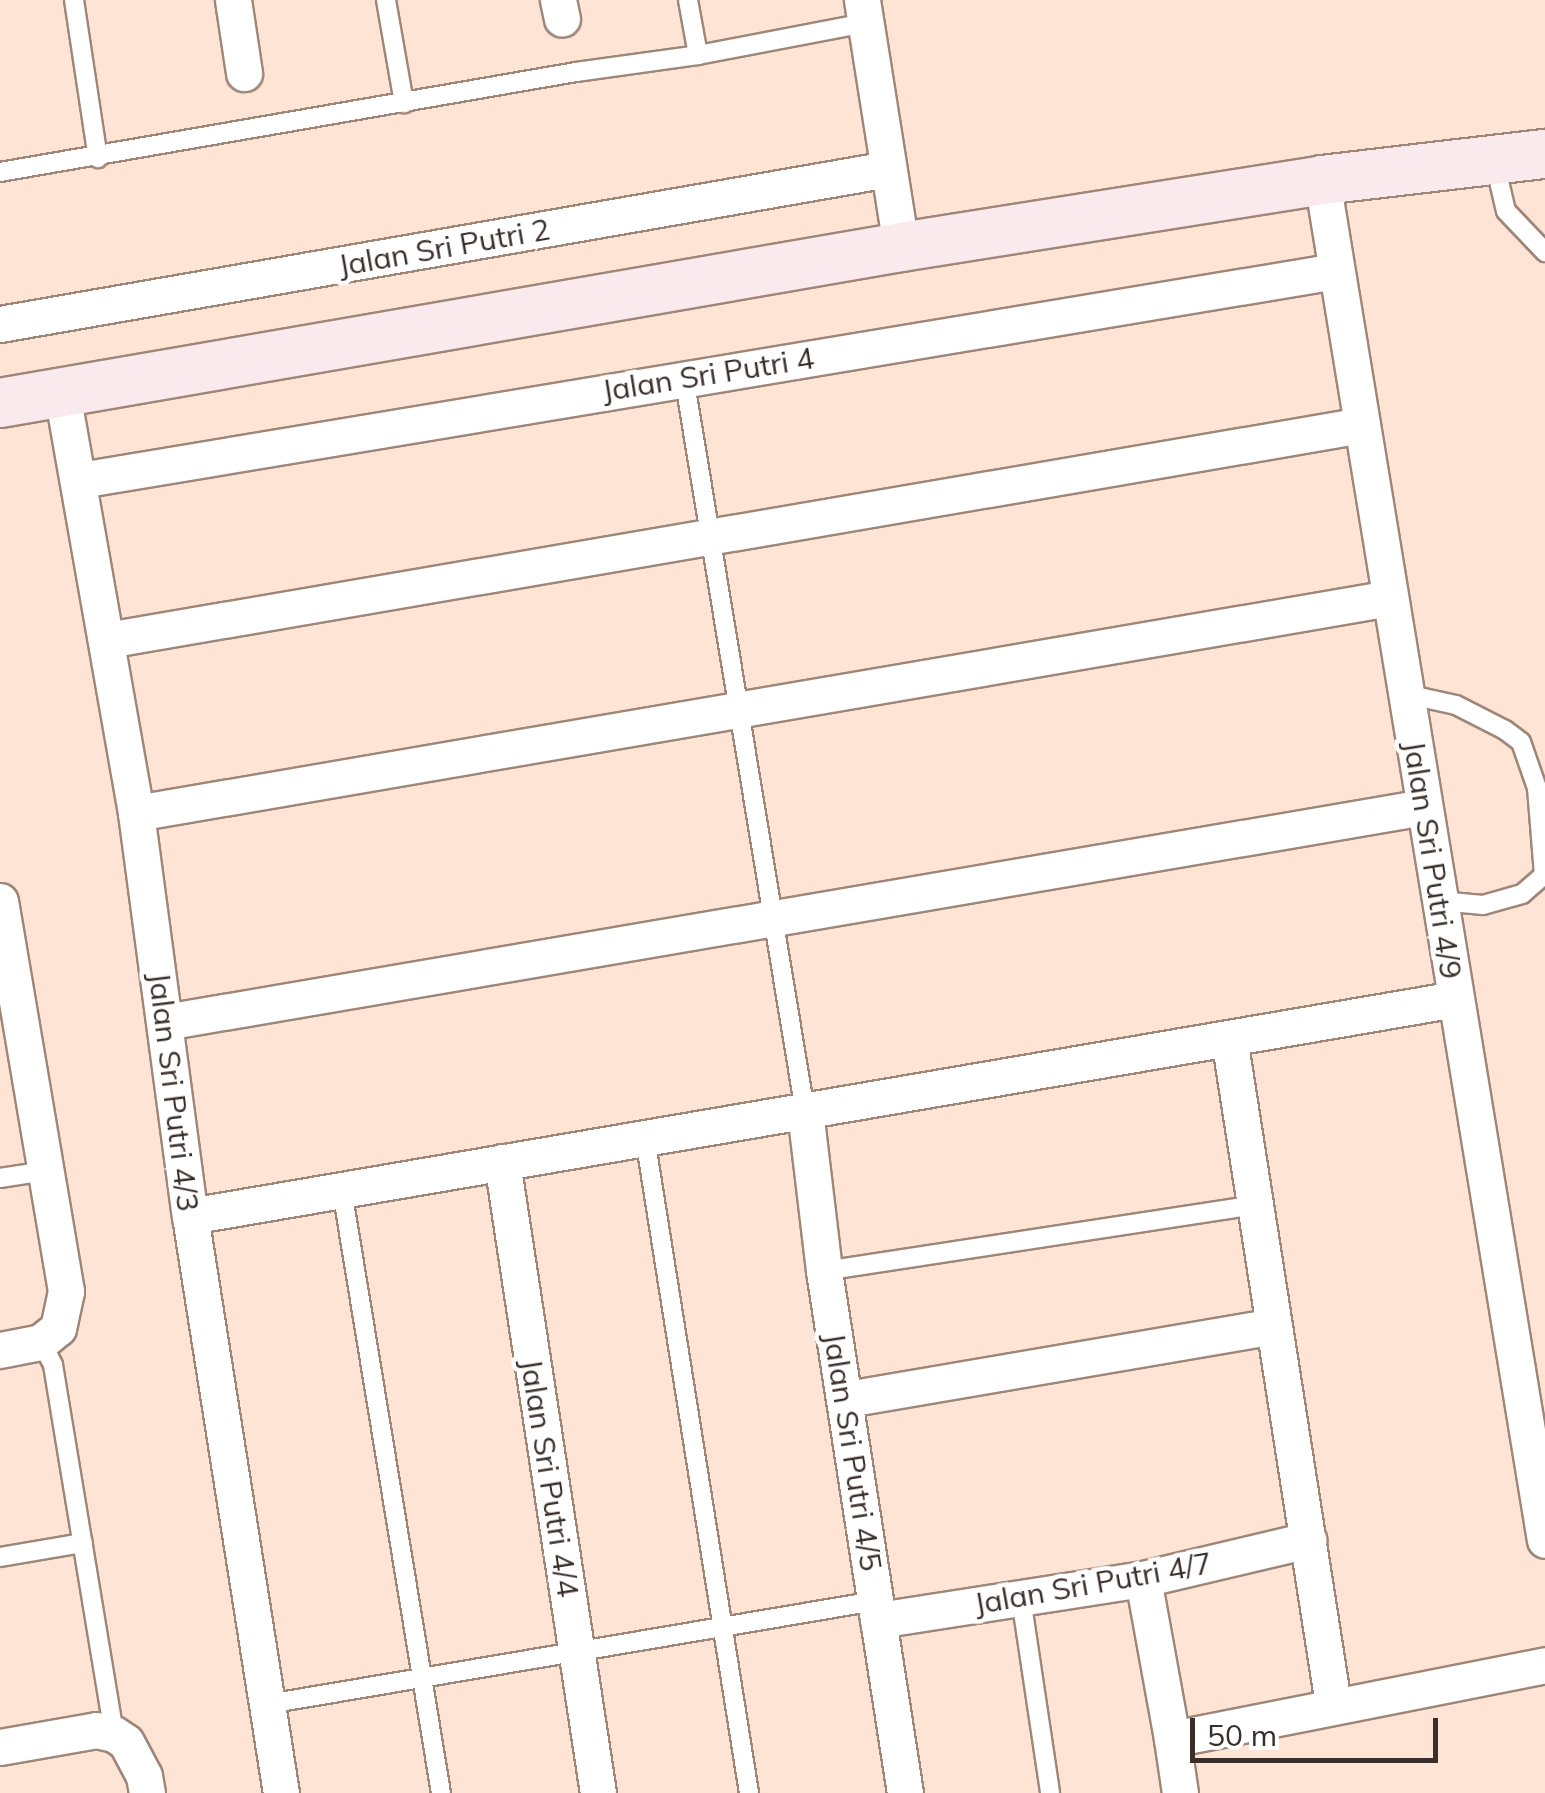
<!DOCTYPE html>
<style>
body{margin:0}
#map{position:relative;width:1545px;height:1793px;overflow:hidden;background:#fee4d5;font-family:Mulish,sans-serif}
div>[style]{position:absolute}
.roads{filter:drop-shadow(2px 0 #9e8679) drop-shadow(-2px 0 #9e8679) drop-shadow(0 2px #9e8679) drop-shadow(0 -2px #9e8679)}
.lane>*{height:18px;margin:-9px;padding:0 9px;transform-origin:9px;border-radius:9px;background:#fff}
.street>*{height:35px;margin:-17.5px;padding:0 17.5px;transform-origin:17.5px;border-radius:17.5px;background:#fff}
.secondary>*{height:48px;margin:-24px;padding:0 24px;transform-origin:24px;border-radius:24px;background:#faeaee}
span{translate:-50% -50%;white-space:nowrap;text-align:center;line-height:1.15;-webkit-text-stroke:9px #fff;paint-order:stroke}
.street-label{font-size:30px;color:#392e29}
.scale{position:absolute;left:1190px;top:1718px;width:248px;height:45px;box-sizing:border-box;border:5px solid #392e29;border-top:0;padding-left:12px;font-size:30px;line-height:35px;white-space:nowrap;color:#392e29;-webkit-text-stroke:8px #fff;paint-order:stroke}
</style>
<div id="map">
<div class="roads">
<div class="lane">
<i style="left:74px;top:0;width:160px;rotate:81.4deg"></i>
<i style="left:386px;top:0;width:105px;rotate:80.1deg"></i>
<i style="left:688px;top:0;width:56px;rotate:79.7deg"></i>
<i style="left:1494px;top:160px;width:52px;rotate:76.8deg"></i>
<i style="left:1506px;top:211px;width:57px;rotate:46.4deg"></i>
<i style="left:0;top:172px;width:585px;rotate:-9.85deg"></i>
<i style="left:576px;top:72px;width:123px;rotate:-7.9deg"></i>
<i style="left:698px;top:55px;width:171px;rotate:-10.8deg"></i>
<i style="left:684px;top:377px;width:744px;rotate:80.64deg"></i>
<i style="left:1406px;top:694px;width:51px;rotate:12.4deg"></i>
<i style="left:1456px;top:705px;width:55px;rotate:27deg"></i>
<i style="left:1505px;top:730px;width:20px;rotate:37deg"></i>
<i style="left:1521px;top:742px;width:49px;rotate:70.8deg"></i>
<i style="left:1537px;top:788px;width:87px;rotate:85.4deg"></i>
<i style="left:1544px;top:875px;width:29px;rotate:139deg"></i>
<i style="left:1522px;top:894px;width:41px;rotate:164.2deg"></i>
<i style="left:1483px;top:905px;width:43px;rotate:-174.7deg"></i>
<i style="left:645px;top:1138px;width:663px;rotate:80.98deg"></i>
<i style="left:0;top:1178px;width:47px;rotate:-8.7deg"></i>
<i style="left:342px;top:1190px;width:611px;rotate:80.68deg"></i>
<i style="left:824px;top:1271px;width:435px;rotate:-8.7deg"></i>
<i style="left:41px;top:1342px;width:26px;rotate:62deg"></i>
<i style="left:53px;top:1365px;width:374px;rotate:80.6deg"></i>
<i style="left:0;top:1557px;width:84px;rotate:-9.6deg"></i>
<i style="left:1021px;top:1598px;width:197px;rotate:81.5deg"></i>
<i style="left:268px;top:1704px;width:616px;rotate:-9.63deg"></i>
</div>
<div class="street">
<i style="left:233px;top:0;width:74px;rotate:81.4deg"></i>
<i style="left:558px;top:0;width:19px;rotate:78deg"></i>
<i style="left:862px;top:0;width:250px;rotate:81deg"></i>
<i style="left:1322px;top:180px;width:1378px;rotate:80.69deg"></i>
<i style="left:0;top:324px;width:901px;rotate:-9.9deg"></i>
<i style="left:62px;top:393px;width:426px;rotate:80deg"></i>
<i style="left:136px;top:813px;width:407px;rotate:82.4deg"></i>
<i style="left:190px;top:1216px;width:584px;rotate:81.04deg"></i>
<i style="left:80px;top:480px;width:1273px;rotate:-9.45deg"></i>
<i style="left:107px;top:640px;width:1273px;rotate:-9.72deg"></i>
<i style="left:136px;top:813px;width:1272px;rotate:-9.73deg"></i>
<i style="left:0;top:901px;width:396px;rotate:80.4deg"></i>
<i style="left:66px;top:1291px;width:38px;rotate:102deg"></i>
<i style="left:58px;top:1328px;width:22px;rotate:141deg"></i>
<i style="left:41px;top:1342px;width:42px;rotate:169deg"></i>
<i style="left:165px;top:1022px;width:1277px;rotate:-9.69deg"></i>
<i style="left:1229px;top:1038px;width:674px;rotate:81.12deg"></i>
<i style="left:805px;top:1111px;width:161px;rotate:83.2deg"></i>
<i style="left:824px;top:1271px;width:528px;rotate:81.18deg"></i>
<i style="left:502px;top:1162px;width:638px;rotate:81.35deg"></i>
<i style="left:190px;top:1216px;width:1284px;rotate:-9.73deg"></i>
<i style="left:847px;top:1399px;width:431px;rotate:-9.7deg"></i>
<i style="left:1143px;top:1579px;width:163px;rotate:79.7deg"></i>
<i style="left:878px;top:1620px;width:268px;rotate:-8.8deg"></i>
<i style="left:1143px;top:1579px;width:170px;rotate:-13.3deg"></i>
<i style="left:0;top:1747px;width:97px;rotate:-10deg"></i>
<i style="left:96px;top:1730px;width:18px;rotate:13deg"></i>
<i style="left:114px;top:1734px;width:14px;rotate:34deg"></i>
<i style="left:126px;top:1742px;width:38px;rotate:62deg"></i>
<i style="left:144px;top:1776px;width:17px;rotate:80deg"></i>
<i style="left:1180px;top:1793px;width:55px;rotate:-98.4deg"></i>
<i style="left:1172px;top:1739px;width:380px;rotate:-11.2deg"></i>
</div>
<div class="secondary">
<i style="left:0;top:403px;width:914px;rotate:-9.82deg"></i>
<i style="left:901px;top:247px;width:426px;rotate:-9deg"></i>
<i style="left:1322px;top:180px;width:225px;rotate:-6.7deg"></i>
</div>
</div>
<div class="street-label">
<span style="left:444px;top:247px;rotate:-10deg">Jalan Sri Putri 2</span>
<span style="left:708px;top:374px;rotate:-9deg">Jalan Sri Putri 4</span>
<span style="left:1433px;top:860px;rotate:81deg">Jalan Sri Putri 4/9</span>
<span style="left:174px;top:1092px;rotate:83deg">Jalan Sri Putri 4/3</span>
<span style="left:853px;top:1452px;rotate:81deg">Jalan Sri Putri 4/5</span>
<span style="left:550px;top:1478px;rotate:81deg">Jalan Sri Putri 4/4</span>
<span style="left:1093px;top:1583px;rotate:-10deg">Jalan Sri Putri 4/7</span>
</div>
<div class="scale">50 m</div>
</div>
